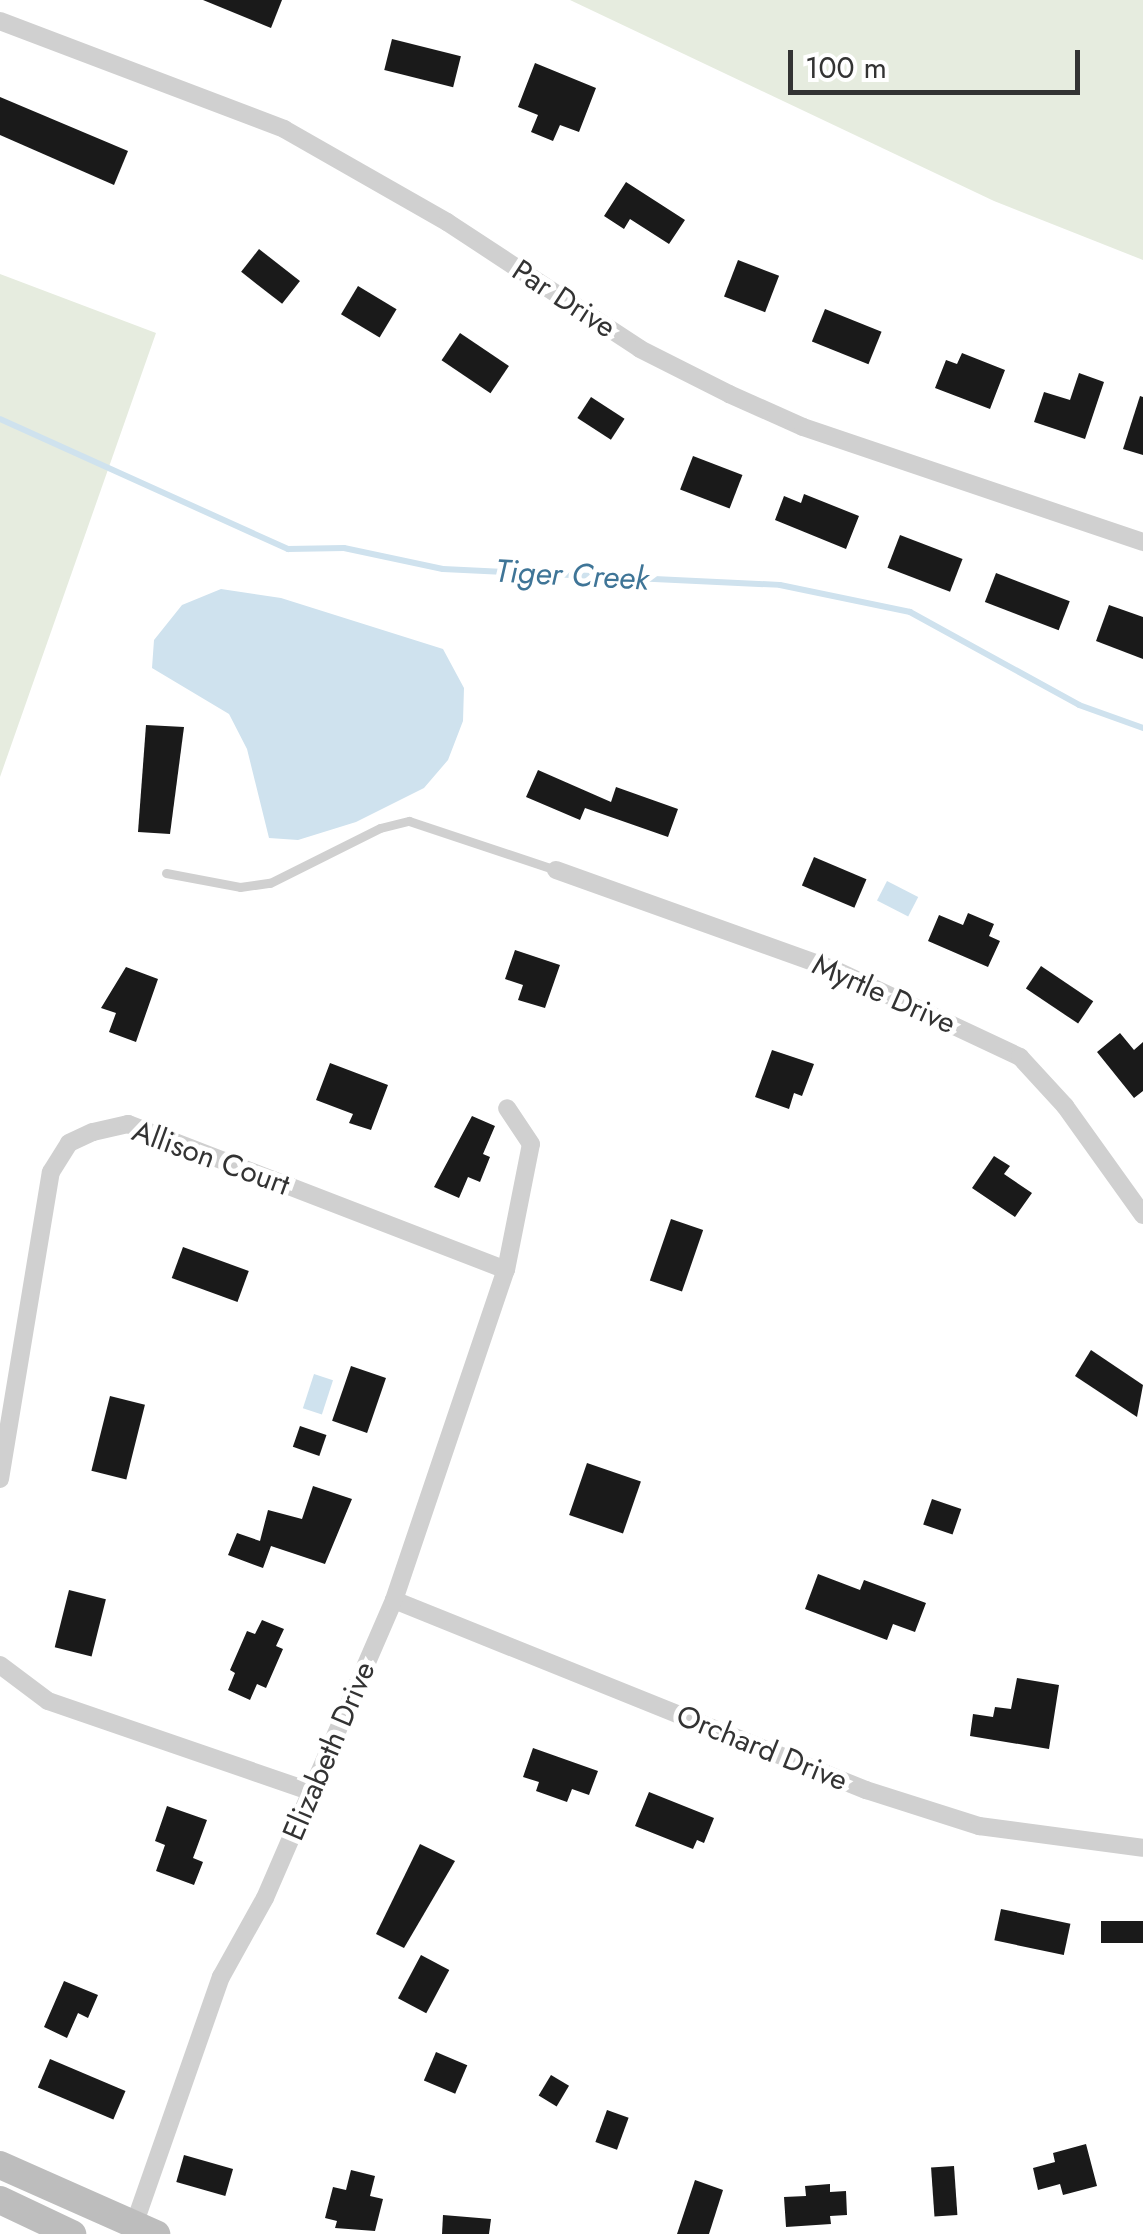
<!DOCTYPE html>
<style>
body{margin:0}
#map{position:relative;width:1143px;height:2234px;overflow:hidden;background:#fff;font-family:Jost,sans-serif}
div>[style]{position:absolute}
.green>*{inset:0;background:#e6ecdf}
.water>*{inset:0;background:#cfe2ee;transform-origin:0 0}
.stream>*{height:6px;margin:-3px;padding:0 3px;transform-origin:3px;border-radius:3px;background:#cfe2ee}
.building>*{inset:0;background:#1a1a1a;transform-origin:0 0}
.service>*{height:9px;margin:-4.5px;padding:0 4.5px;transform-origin:4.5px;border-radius:4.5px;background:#d0d0d0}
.minor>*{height:18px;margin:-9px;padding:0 9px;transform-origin:9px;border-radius:9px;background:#d0d0d0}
.secondary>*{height:28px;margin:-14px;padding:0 14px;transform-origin:14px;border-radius:14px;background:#bdbdbd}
span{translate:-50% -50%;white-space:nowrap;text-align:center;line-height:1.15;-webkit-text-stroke:10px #fff;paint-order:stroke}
.street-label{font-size:30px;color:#333}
.water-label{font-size:32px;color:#3f7597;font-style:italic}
.scale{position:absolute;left:788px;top:50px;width:292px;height:45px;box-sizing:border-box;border:5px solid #333;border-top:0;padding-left:12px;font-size:30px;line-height:35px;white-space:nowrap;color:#333;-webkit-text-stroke:8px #fff;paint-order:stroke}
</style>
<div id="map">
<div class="green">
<i style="clip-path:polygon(570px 0,1143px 0,1143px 260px,994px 201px)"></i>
<i style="clip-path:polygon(0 274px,156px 333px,0 777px)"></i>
</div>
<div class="water">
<i style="clip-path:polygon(221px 589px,281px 598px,443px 649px,464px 688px,463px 721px,448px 760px,424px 788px,356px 822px,298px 840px,269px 838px,247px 749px,229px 714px,152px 668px,154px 640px,182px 605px)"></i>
<i style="left:887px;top:881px;width:35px;height:22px;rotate:27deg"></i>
<i style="left:314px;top:1374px;width:20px;height:36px;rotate:18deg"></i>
</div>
<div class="stream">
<i style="left:0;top:419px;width:316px;rotate:24.3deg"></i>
<i style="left:288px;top:549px;width:56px;rotate:-1deg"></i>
<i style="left:344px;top:548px;width:101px;rotate:12deg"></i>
<i style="left:443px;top:569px;width:337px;rotate:2.7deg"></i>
<i style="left:780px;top:585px;width:133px;rotate:11.7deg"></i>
<i style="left:910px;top:612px;width:193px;rotate:28.8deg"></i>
<i style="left:1079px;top:705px;width:68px;rotate:19.8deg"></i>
</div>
<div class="building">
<i style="clip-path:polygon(203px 0,282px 0,271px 28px)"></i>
<i style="left:392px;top:39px;width:71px;height:32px;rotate:14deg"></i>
<i style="clip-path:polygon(535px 63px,596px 88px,579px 132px,560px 125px,553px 141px,531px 132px,538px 115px,518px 107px)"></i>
<i style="clip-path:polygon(0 97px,128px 151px,114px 185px,0 135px)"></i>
<i style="clip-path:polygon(626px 182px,685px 220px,669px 244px,630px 219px,624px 229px,604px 216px)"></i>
<i style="left:259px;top:249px;width:52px;height:29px;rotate:38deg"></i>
<i style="left:738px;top:260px;width:44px;height:39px;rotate:21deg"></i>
<i style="left:358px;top:286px;width:45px;height:33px;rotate:31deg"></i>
<i style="left:825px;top:309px;width:61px;height:35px;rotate:22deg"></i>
<i style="left:460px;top:333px;width:59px;height:33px;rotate:34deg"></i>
<i style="clip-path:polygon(962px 353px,1005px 370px,990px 409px,935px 388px,946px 360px,957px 364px)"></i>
<i style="clip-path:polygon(1079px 373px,1104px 382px,1085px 439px,1034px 422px,1044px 392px,1070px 400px)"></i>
<i style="clip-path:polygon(1140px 396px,1143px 397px,1143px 455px,1123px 449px)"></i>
<i style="left:591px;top:397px;width:40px;height:25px;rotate:33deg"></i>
<i style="left:693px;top:456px;width:53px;height:36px;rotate:21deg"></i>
<i style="clip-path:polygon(804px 494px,859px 516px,846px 549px,775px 520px,784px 496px,801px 503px)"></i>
<i style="left:900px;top:535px;width:67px;height:35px;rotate:21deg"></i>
<i style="left:996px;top:573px;width:79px;height:31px;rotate:21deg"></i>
<i style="clip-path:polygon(1109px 605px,1143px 617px,1143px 659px,1096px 641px)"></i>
<i style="clip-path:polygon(146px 725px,184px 727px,170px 834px,138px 832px)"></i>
<i style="clip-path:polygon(538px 770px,611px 802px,616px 787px,678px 809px,668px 837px,585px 808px,580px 820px,526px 797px)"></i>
<i style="left:814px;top:857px;width:57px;height:31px;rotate:23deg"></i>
<i style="clip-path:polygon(968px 913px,994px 924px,989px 936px,1000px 941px,988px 967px,928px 941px,939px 915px,963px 925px)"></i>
<i style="clip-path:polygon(515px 950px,560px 965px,545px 1008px,518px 1000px,523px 985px,505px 979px)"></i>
<i style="left:1041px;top:966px;width:63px;height:27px;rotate:34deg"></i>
<i style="clip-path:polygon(126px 967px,158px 979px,136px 1042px,109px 1032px,116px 1013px,101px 1008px)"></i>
<i style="clip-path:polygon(1120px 1033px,1134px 1050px,1143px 1042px,1143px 1091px,1134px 1098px,1097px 1052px)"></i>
<i style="clip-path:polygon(772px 1050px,814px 1064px,802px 1096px,794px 1093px,789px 1109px,755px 1097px)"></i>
<i style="clip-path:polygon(330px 1063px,388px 1085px,371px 1130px,349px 1123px,353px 1114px,316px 1100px)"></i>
<i style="clip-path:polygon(472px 1116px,495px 1126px,483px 1154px,490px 1157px,480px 1182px,468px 1177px,459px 1198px,434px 1187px)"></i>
<i style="clip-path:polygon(994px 1156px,1010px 1166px,1004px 1174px,1032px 1193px,1015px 1217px,972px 1188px)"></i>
<i style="left:671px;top:1219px;width:34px;height:65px;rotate:19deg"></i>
<i style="left:183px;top:1247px;width:70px;height:33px;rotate:20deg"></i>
<i style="clip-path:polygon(1091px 1350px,1143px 1385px,1137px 1417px,1075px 1376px)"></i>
<i style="left:351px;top:1366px;width:37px;height:58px;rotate:19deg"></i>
<i style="left:110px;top:1396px;width:36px;height:77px;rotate:14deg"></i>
<i style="left:300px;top:1426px;width:28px;height:22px;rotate:19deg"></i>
<i style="left:587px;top:1463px;width:57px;height:55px;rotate:19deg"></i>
<i style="clip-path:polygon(313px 1486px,352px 1499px,325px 1564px,271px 1546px,263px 1568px,228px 1555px,237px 1533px,260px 1541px,268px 1510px,302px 1519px)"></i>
<i style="left:932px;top:1499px;width:31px;height:27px;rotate:19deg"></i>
<i style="clip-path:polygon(818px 1574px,860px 1590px,864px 1580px,926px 1603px,915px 1632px,893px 1624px,887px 1640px,805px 1609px)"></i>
<i style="left:69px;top:1590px;width:38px;height:59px;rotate:14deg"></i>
<i style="clip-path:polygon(262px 1620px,284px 1629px,276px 1646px,283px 1649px,266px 1688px,257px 1684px,250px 1700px,228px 1690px,235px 1673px,230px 1670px,247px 1631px,255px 1634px)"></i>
<i style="clip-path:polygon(1017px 1678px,1059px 1685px,1049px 1749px,970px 1736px,973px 1714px,993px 1717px,995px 1707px,1011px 1709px)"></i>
<i style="clip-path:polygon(533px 1748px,598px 1771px,589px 1795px,572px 1789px,567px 1802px,536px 1791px,539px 1782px,523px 1777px)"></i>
<i style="clip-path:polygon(649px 1792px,714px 1818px,704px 1843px,697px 1840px,693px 1849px,635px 1826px)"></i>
<i style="clip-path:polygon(167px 1806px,207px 1820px,193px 1858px,203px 1862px,194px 1885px,156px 1871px,165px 1845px,155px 1841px)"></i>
<i style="clip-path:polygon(420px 1844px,455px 1861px,404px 1948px,376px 1934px)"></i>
<i style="left:1001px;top:1909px;width:71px;height:32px;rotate:12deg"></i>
<i style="left:1143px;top:1921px;width:22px;height:42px;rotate:90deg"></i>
<i style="left:421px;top:1955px;width:32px;height:49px;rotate:28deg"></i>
<i style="clip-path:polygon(64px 1981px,98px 1995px,88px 2018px,78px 2013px,67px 2038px,44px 2027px)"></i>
<i style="left:436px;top:2052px;width:34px;height:31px;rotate:23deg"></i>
<i style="left:50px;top:2059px;width:82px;height:31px;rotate:23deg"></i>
<i style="left:551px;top:2075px;width:21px;height:24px;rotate:31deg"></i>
<i style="left:607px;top:2110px;width:23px;height:34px;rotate:20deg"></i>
<i style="clip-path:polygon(1086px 2144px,1097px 2186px,1063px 2195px,1060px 2184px,1038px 2190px,1033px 2168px,1055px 2162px,1053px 2153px)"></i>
<i style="left:184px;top:2155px;width:51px;height:28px;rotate:16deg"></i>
<i style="left:954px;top:2166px;width:49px;height:23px;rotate:86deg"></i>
<i style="clip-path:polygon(351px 2170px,375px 2176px,370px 2196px,383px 2199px,375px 2231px,335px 2228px,337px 2221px,325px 2218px,333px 2187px,346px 2190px)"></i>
<i style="clip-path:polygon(695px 2180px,723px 2190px,709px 2234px,677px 2234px)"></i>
<i style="clip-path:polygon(830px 2184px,830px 2192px,846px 2191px,847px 2215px,830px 2216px,831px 2224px,786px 2227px,784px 2197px,806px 2196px,805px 2186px)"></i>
<i style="clip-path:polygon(443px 2215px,491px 2219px,489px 2234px,442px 2234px)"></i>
</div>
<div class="service">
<i style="left:166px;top:873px;width:75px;rotate:10.7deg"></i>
<i style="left:240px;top:887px;width:30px;rotate:-8deg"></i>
<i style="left:270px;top:883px;width:123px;rotate:-26.6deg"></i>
<i style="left:380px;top:828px;width:30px;rotate:-14deg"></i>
<i style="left:409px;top:821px;width:155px;rotate:18.4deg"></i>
</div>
<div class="minor">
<i style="left:0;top:21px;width:304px;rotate:20.8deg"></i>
<i style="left:284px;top:129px;width:188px;rotate:29.7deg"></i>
<i style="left:447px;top:222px;width:231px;rotate:33.3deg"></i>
<i style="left:640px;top:349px;width:100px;rotate:26.8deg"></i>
<i style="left:729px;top:394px;width:81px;rotate:24deg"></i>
<i style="left:803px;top:427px;width:359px;rotate:18.7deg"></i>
<i style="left:556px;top:870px;width:294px;rotate:19.7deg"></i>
<i style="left:833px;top:969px;width:207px;rotate:25.2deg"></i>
<i style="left:1020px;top:1057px;width:67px;rotate:47.4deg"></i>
<i style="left:1065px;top:1106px;width:134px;rotate:54.4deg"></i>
<i style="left:0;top:1479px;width:311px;rotate:-80.6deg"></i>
<i style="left:51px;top:1172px;width:34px;rotate:-58deg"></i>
<i style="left:69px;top:1143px;width:26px;rotate:-25deg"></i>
<i style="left:93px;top:1132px;width:36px;rotate:-13deg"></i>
<i style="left:128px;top:1124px;width:405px;rotate:21.1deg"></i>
<i style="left:394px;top:1600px;width:509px;rotate:21.93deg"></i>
<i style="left:866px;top:1790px;width:119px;rotate:17.7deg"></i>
<i style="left:979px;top:1826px;width:165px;rotate:7.6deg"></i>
<i style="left:0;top:1665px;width:60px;rotate:36.9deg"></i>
<i style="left:48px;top:1701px;width:280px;rotate:19deg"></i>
<i style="left:134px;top:2225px;width:263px;rotate:-70.7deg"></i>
<i style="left:221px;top:1977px;width:90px;rotate:-60.9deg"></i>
<i style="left:265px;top:1898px;width:325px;rotate:-66.6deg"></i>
<i style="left:394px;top:1600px;width:348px;rotate:-71.3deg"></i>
<i style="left:506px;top:1270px;width:128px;rotate:-78.8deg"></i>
<i style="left:531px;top:1144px;width:43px;rotate:-123.7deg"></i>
</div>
<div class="secondary">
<i style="left:0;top:2165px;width:171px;rotate:23.9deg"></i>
<i style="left:0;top:2200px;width:80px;rotate:25.3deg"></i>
</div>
<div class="street-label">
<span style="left:564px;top:299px;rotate:33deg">Par Drive</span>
<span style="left:884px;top:994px;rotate:24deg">Myrtle Drive</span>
<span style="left:211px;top:1158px;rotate:20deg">Allison Court</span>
<span style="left:762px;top:1748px;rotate:22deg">Orchard Drive</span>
<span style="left:329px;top:1751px;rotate:-67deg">Elizabeth Drive</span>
</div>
<div class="water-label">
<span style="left:572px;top:575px;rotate:3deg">Tiger Creek</span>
</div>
<div class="scale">100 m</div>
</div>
